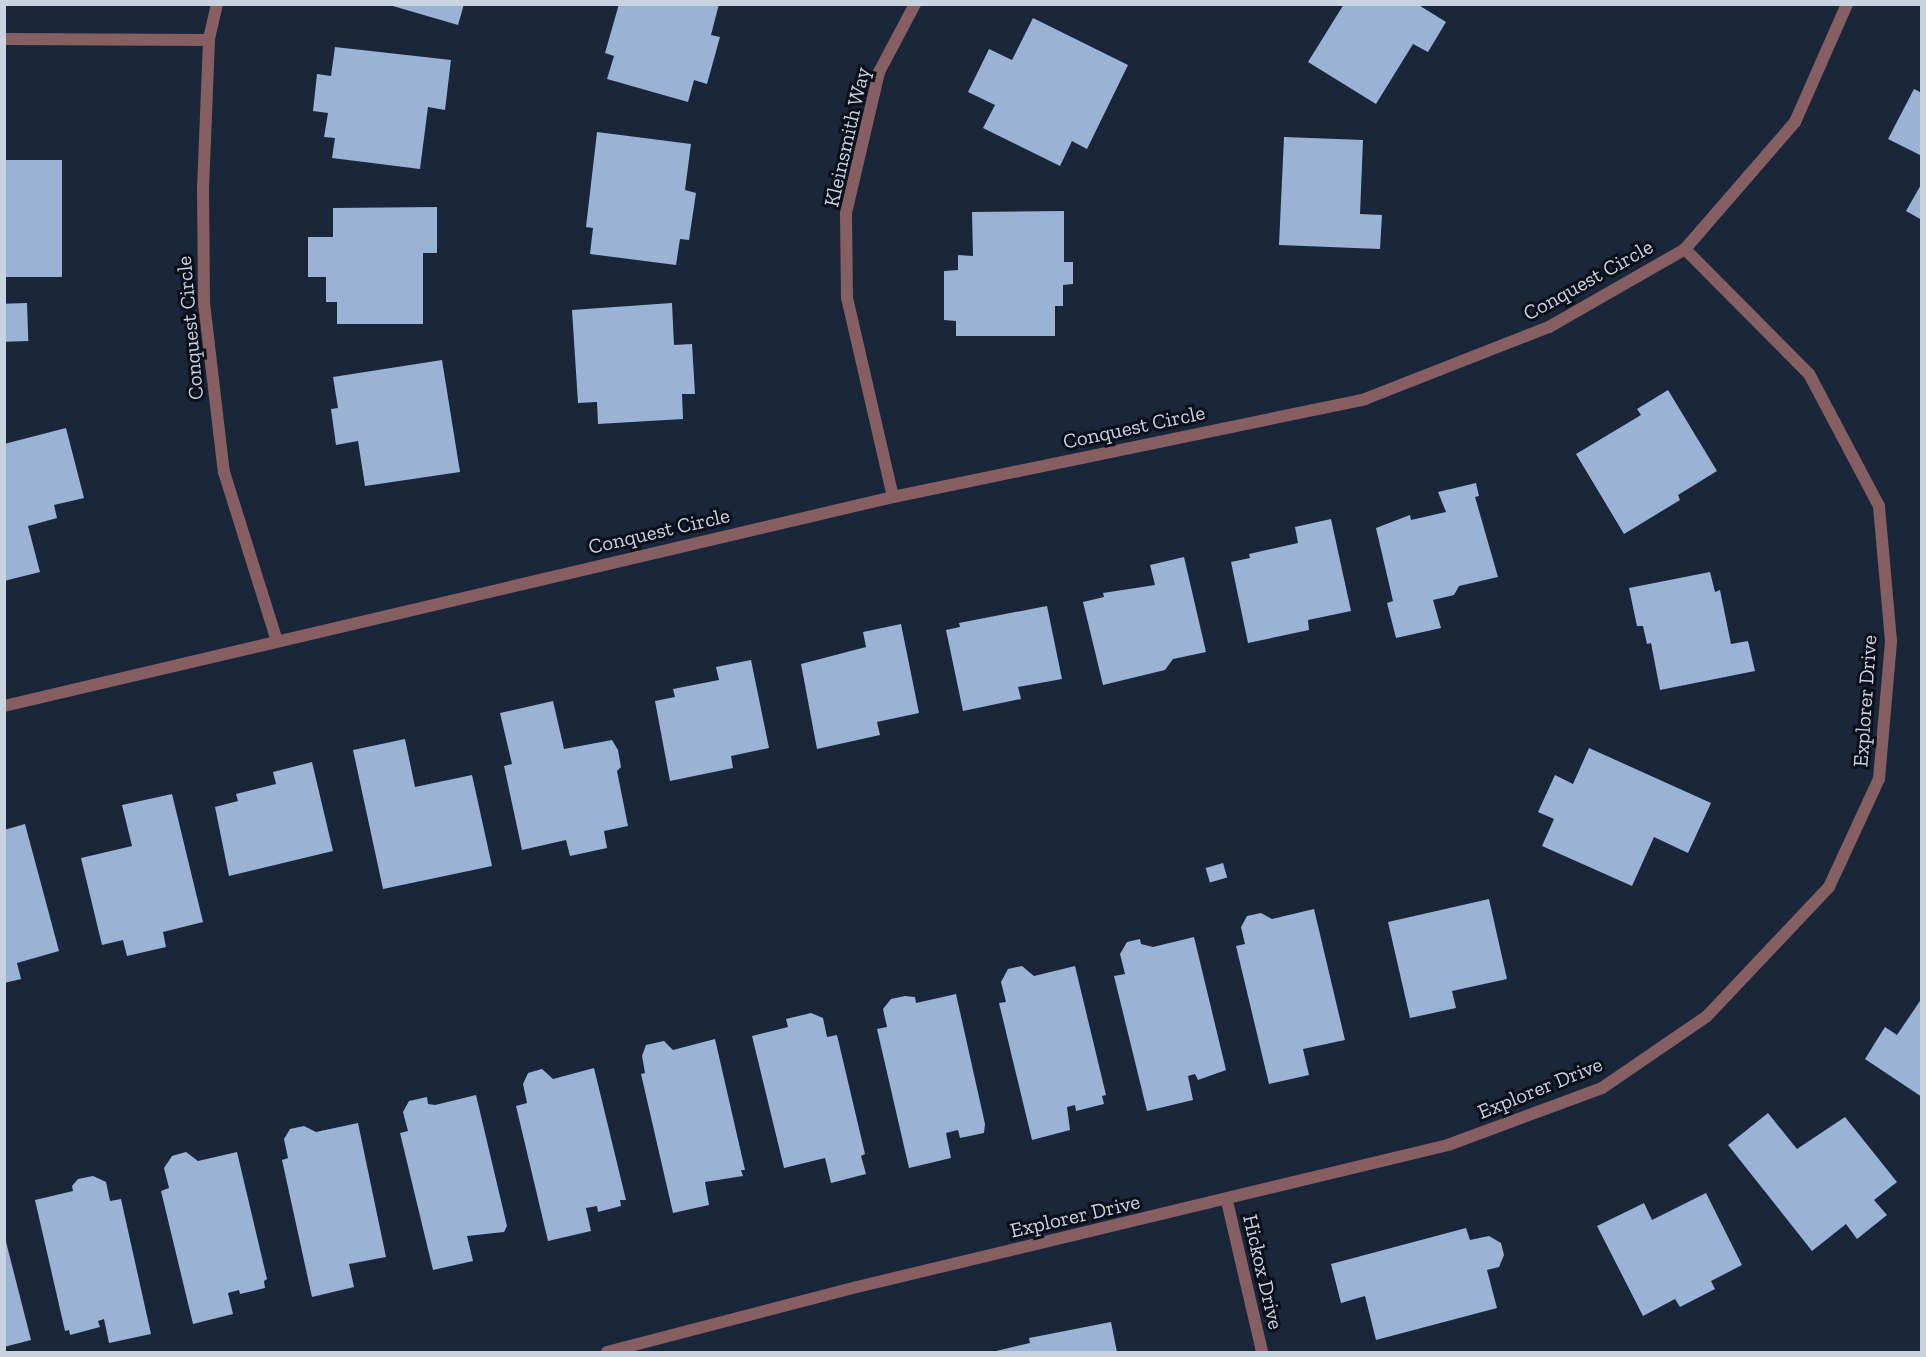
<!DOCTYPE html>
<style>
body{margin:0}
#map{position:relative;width:1926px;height:1357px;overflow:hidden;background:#1a273a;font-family:"Zilla Slab",serif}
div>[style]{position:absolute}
.building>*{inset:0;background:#9ab2d3;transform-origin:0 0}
.street>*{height:12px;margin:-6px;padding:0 6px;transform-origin:6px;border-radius:6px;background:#865f63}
span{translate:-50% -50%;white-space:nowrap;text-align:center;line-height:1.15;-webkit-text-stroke:6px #0a1019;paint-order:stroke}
.street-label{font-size:21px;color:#c9d2df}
.frame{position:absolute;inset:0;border:6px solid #c9d2df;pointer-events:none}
</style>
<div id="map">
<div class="building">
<i style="clip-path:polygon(386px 4px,464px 4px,458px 25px)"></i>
<i style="clip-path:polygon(619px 4px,719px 4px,711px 35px,720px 37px,707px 84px,694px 80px,688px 102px,607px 79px,614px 56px,605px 53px)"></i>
<i style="clip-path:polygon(1344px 4px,1417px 4px,1446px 22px,1428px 52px,1413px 44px,1376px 104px,1308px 62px)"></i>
<i style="clip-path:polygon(1033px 18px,1128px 65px,1087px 149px,1072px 141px,1060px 166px,983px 128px,995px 105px,968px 92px,989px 49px,1012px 60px)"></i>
<i style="clip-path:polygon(335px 47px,451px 60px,445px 110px,428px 107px,420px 169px,332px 158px,335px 138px,324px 137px,328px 113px,313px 111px,317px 74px,331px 76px)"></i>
<i style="clip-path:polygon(1914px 89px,1922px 93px,1922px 156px,1888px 139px)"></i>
<i style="clip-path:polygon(597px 132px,691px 144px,685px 190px,696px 193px,689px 240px,680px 239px,676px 265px,590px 254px,593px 228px,586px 227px)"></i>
<i style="clip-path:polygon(1284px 137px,1363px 140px,1360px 214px,1382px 215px,1380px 249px,1279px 245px)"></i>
<i style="left:62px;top:160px;width:117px;height:58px;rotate:90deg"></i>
<i style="clip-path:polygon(1922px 183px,1922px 220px,1906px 211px)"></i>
<i style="clip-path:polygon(437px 207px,437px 253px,423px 253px,423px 324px,337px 324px,337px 302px,326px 302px,326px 277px,308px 277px,308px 237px,333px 237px,333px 208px)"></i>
<i style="clip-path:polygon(1064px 211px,1064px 262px,1073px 262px,1073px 284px,1063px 285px,1063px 306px,1055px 306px,1055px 336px,956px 336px,956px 321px,944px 320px,944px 271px,958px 270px,958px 255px,973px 256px,972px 212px)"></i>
<i style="left:27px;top:303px;width:38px;height:23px;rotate:88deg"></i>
<i style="clip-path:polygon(672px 303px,674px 345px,692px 344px,695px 394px,682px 394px,683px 419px,598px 424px,597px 402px,578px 403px,572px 310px)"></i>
<i style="clip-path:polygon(442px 360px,460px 472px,365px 486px,358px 441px,336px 445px,331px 409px,338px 408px,333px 377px)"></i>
<i style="clip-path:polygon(1668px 390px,1717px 471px,1678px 495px,1680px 500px,1624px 534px,1576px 454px,1641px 415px,1637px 409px)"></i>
<i style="clip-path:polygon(66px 428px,84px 498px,54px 505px,57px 518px,28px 526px,40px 572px,4px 581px,4px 444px)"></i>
<i style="clip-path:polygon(1476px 483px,1479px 496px,1475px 497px,1498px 577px,1459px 586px,1454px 595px,1433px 600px,1441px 628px,1396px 638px,1387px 603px,1393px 601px,1376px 528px,1410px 515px,1411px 520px,1446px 512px,1438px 492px)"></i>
<i style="clip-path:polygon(1331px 519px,1351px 611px,1308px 620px,1309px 630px,1248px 643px,1231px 562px,1250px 558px,1249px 554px,1298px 543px,1295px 527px)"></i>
<i style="clip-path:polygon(1184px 557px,1206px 652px,1173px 659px,1165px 670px,1103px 685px,1083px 602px,1104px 597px,1103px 593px,1155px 585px,1150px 565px)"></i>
<i style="clip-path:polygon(1710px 572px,1715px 592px,1720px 590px,1731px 644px,1748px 641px,1755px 671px,1660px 690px,1651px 643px,1647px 644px,1643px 626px,1637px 626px,1629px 588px)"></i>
<i style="clip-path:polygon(1047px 606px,1062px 679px,1018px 687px,1021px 699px,963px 711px,946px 630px,960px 627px,959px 623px)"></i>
<i style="clip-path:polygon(901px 624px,919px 713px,877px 722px,880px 735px,817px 749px,801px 664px,866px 647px,863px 632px)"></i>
<i style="clip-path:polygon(751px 660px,769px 748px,731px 756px,733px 768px,670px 781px,655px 701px,675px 697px,673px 689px,719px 680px,716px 667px)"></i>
<i style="clip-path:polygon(553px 701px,564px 749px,612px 740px,618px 750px,621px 767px,617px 771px,628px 826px,604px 831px,607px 848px,570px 856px,566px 840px,522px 850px,504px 766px,512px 764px,500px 713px)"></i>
<i style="clip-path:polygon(405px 739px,415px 787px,472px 775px,492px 866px,383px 889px,353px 750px)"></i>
<i style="clip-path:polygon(1589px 748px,1711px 803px,1688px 853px,1654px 837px,1632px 886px,1542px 846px,1554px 819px,1538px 812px,1555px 775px,1573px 784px)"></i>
<i style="clip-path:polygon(312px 762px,333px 851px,229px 876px,215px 807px,238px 801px,236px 794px,276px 784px,273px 772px)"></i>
<i style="clip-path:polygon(172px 794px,203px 922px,163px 932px,166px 947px,127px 956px,123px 940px,102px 945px,81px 858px,132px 846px,122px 805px)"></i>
<i style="clip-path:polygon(25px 824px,59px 951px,17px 963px,21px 979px,4px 983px,4px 830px)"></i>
<i style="left:1223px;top:863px;width:15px;height:18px;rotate:74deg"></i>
<i style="clip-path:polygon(1489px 899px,1507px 979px,1452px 991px,1456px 1008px,1410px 1018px,1388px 922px)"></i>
<i style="clip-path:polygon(1314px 909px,1345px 1040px,1303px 1049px,1309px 1075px,1269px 1084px,1236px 946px,1245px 944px,1241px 927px,1247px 916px,1261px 913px,1272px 919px)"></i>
<i style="clip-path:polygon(1194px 937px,1226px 1070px,1198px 1080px,1195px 1074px,1188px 1076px,1193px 1100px,1147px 1111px,1114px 976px,1125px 974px,1120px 954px,1127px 942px,1140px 939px,1141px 944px,1153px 947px)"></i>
<i style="clip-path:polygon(1022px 966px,1034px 976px,1075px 966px,1106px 1095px,1102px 1096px,1104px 1104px,1076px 1111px,1075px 1105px,1067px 1107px,1070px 1130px,1032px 1140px,999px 1003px,1006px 1002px,1001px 982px,1008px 969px)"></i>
<i style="clip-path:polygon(956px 994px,985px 1124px,984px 1133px,960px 1138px,958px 1130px,946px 1133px,951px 1158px,909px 1168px,877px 1029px,887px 1027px,883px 1009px,891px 999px,905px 996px,915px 997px,916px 1003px)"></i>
<i style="clip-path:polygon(1922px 998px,1922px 1097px,1865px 1059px,1885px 1027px,1897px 1035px)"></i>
<i style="clip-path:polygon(811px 1013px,823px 1018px,827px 1037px,837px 1035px,865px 1154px,861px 1156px,866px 1174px,831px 1183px,825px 1158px,784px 1168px,752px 1036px,788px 1027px,786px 1019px)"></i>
<i style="clip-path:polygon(715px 1039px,745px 1170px,741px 1170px,743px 1176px,705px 1182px,709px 1205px,673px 1213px,641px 1074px,645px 1073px,642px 1056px,646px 1045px,664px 1041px,673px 1050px)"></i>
<i style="clip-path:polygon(594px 1068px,626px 1200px,620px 1200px,621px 1206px,598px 1212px,597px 1206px,586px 1208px,591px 1231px,548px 1241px,516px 1106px,527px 1103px,523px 1084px,528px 1073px,542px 1069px,553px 1079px)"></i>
<i style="clip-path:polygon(476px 1095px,507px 1226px,504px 1232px,467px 1236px,473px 1261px,433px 1270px,400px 1133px,408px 1131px,403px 1112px,409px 1101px,427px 1097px,428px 1104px,435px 1105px)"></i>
<i style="clip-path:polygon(1768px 1113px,1797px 1149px,1845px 1117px,1897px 1182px,1874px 1200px,1887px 1215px,1857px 1239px,1846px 1224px,1812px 1251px,1728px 1145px)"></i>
<i style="clip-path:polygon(358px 1123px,386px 1257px,349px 1264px,354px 1287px,312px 1297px,282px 1160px,288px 1158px,284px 1139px,290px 1129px,304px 1126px,316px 1132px)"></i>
<i style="clip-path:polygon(186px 1152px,198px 1161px,237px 1152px,267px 1279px,264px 1281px,265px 1288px,240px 1294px,239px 1290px,228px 1293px,233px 1314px,193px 1324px,161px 1191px,169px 1188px,164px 1168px,172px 1156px)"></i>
<i style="clip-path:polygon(93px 1176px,106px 1182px,110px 1201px,121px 1199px,151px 1334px,109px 1343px,104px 1319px,98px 1321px,100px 1327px,70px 1335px,69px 1330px,65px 1331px,35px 1200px,73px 1191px,72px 1186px,78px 1179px)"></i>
<i style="clip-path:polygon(1706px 1193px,1742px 1265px,1711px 1281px,1715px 1289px,1680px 1307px,1675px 1299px,1643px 1316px,1597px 1226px,1644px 1203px,1652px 1220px)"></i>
<i style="clip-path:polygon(1466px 1228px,1470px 1240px,1489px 1236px,1501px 1243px,1504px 1255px,1499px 1267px,1487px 1270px,1497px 1308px,1376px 1340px,1365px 1296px,1341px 1303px,1331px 1264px)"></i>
<i style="clip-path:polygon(4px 1234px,31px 1340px,4px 1347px)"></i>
<i style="clip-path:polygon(1111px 1322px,1117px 1352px,992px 1352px,1030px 1343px,1029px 1338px)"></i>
</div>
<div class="street">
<i style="left:217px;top:4px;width:37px;rotate:103deg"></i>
<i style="left:209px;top:40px;width:147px;rotate:92.3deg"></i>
<i style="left:203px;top:187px;width:116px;rotate:89.5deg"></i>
<i style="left:204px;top:303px;width:170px;rotate:83.3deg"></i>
<i style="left:224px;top:472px;width:177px;rotate:72.6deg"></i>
<i style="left:4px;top:39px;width:205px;rotate:0.3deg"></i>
<i style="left:893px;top:497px;width:204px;rotate:-103deg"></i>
<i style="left:847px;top:298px;width:85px;rotate:-90.7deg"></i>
<i style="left:846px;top:213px;width:145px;rotate:-76.8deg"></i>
<i style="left:879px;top:72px;width:77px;rotate:-62.1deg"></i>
<i style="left:4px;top:706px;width:913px;rotate:-13.23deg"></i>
<i style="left:893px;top:497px;width:482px;rotate:-11.7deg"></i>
<i style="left:1365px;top:399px;width:198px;rotate:-21.4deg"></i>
<i style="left:1549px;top:327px;width:157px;rotate:-29.8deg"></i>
<i style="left:1685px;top:249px;width:168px;rotate:-49.1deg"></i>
<i style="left:1795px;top:122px;width:129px;rotate:-66.2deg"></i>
<i style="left:1227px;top:1201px;width:155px;rotate:76.9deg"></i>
<i style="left:607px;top:1352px;width:258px;rotate:-14.6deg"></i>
<i style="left:857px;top:1287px;width:608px;rotate:-13.51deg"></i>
<i style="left:1448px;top:1145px;width:164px;rotate:-20.3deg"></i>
<i style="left:1602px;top:1088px;width:127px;rotate:-34.4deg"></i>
<i style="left:1707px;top:1016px;width:178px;rotate:-46.6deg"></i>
<i style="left:1829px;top:887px;width:119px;rotate:-65.2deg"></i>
<i style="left:1879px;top:779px;width:139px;rotate:-85deg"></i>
<i style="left:1891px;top:641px;width:136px;rotate:-95.1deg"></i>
<i style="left:1879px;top:506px;width:149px;rotate:-117.9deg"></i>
<i style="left:1809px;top:374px;width:176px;rotate:-134.8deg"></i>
</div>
<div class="street-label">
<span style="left:847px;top:137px;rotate:-77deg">Kleinsmith Way</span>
<span style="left:1588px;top:280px;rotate:-29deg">Conquest Circle</span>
<span style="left:190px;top:328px;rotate:-95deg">Conquest Circle</span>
<span style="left:1134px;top:427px;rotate:-12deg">Conquest Circle</span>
<span style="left:659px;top:531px;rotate:-13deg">Conquest Circle</span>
<span style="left:1865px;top:701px;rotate:-86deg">Explorer Drive</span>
<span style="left:1540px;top:1088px;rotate:-22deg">Explorer Drive</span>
<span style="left:1075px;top:1216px;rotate:-13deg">Explorer Drive</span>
<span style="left:1263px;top:1272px;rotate:77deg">Hickox Drive</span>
</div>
<div class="frame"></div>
</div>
